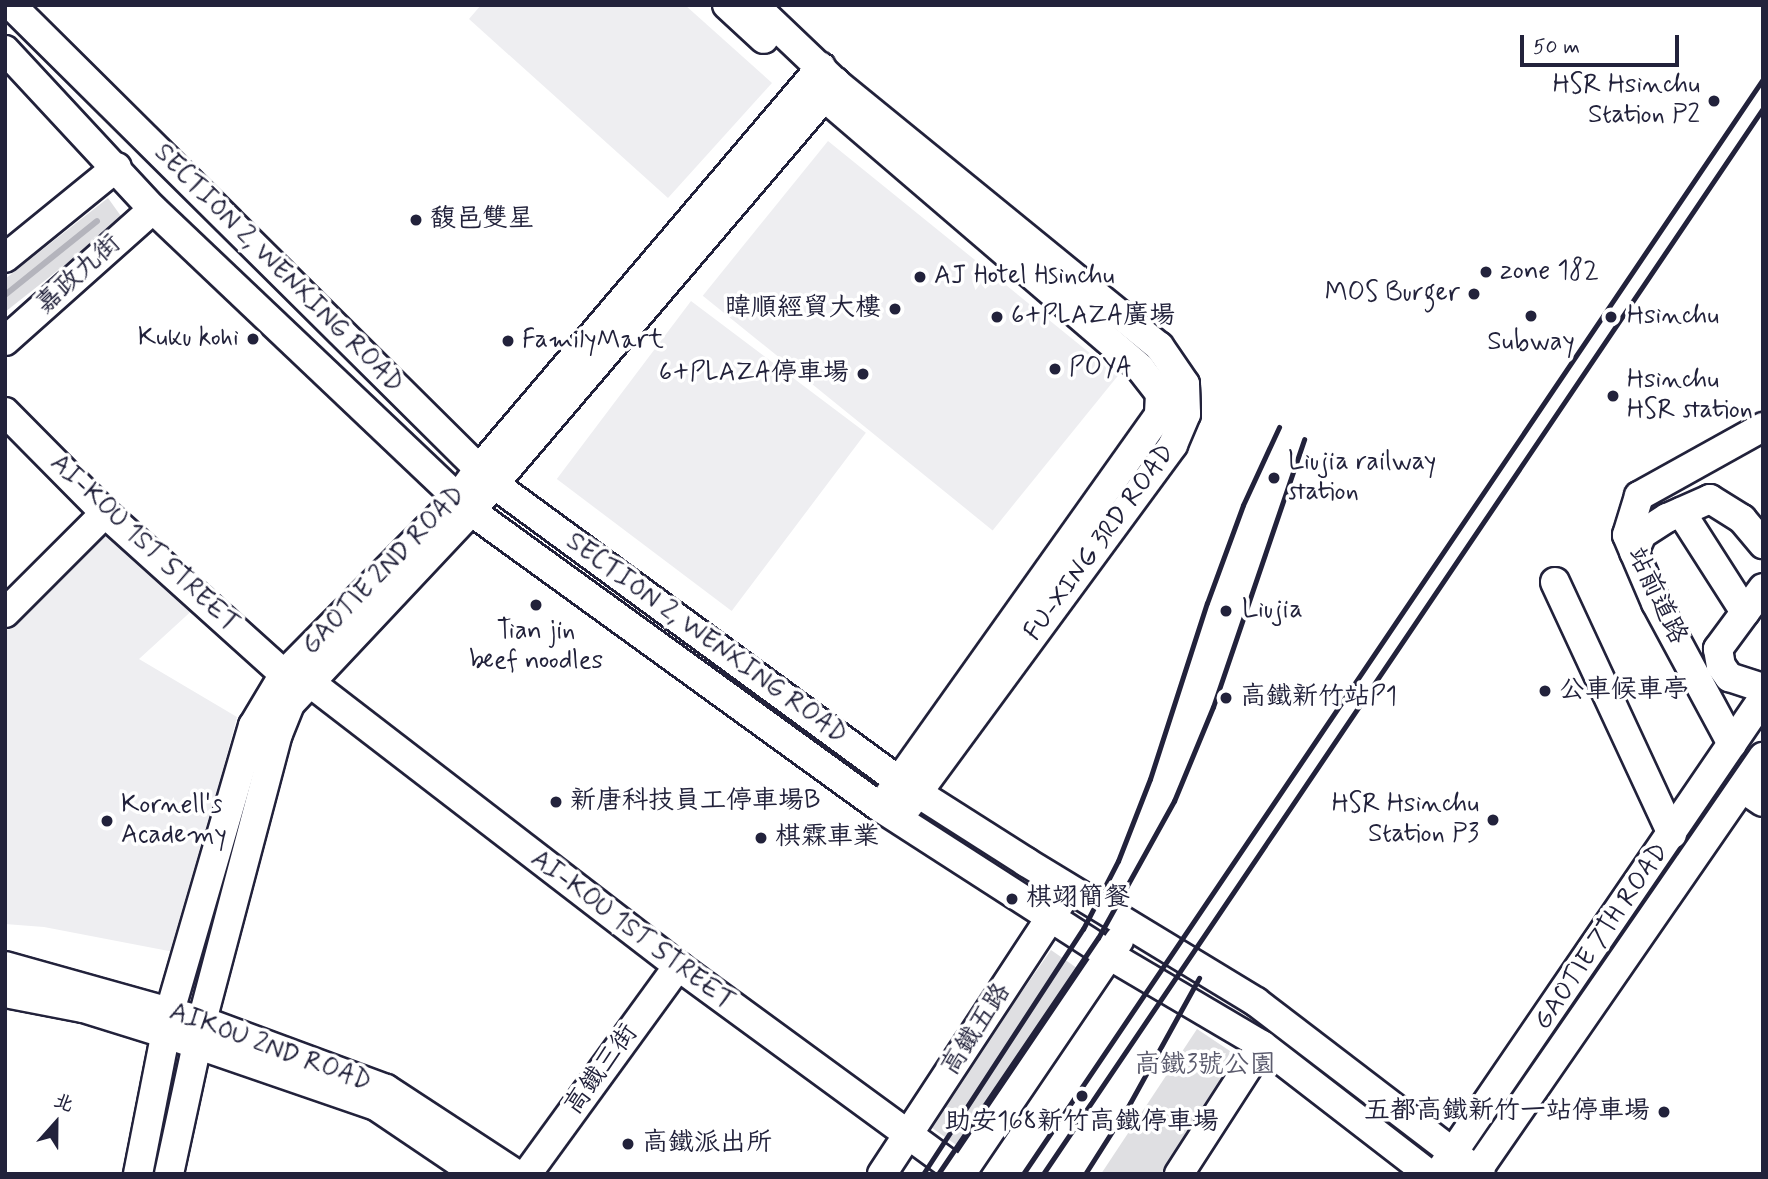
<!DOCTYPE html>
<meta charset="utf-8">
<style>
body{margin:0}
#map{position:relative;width:1768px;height:1179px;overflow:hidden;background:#fff;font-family:Mynerve,"LXGW WenKai TC",sans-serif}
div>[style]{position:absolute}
.built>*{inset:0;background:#eeeef1;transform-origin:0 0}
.green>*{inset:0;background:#dfdfe2;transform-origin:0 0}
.stream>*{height:6px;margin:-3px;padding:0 3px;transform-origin:3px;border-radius:3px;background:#b4b4bc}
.roads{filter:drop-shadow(2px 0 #22223b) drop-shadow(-2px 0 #22223b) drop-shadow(0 2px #22223b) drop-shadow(0 -2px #22223b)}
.minor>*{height:28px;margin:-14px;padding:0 14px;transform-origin:14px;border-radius:14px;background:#fff}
.rail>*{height:5px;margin:-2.5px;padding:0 2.5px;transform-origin:2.5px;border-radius:2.5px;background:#22223b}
.dots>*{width:19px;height:19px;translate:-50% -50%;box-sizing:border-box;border:4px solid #fff;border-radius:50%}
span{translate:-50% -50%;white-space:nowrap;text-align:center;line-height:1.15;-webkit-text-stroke:7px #fff;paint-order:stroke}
.poi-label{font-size:26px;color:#22223b}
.right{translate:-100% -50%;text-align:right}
.left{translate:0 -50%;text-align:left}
.street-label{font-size:26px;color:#22223b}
.park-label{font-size:26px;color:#5b5b6d}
.frame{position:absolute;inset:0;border:7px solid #22223b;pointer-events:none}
.north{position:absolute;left:21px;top:1088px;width:70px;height:70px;-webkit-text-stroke:5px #fff;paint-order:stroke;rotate:21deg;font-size:19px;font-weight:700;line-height:28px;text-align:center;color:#22223b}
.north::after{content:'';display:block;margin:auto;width:24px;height:32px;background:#22223b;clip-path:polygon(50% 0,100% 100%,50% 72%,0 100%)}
.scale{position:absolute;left:1520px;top:35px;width:159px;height:32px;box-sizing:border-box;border:4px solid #22223b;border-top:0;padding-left:9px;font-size:21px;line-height:24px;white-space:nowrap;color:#22223b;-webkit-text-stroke:5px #fff;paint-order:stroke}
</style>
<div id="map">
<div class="built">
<i style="clip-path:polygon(481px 5px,685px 5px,772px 83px,668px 198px,469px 19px)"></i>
<i style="left:828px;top:141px;width:373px;height:199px;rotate:39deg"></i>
<i style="left:691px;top:301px;width:219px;height:223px;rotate:37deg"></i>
<i style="clip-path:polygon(112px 529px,197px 606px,139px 659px,237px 717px,174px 952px,44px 927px,5px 924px,5px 630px)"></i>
</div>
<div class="green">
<i style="clip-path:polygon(108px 198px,123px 219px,5px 312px,5px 279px)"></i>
<i style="left:1051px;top:950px;width:39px;height:214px;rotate:35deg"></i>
<i style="clip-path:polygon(1197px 1029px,1242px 1059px,1164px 1174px,1101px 1174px)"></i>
</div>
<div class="stream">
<i style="left:5px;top:295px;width:118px;rotate:-38.8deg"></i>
</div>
<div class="roads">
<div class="minor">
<i style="left:11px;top:5px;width:680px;rotate:44.76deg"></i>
<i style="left:494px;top:484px;width:502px;rotate:36.25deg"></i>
<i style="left:899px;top:781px;width:151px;rotate:32.5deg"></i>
<i style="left:1026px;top:862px;width:269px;rotate:31.3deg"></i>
<i style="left:1256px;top:1002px;width:283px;rotate:37.4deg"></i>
<i style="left:727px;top:5px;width:50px;rotate:42.6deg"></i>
<i style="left:754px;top:5px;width:113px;rotate:43.6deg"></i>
<i style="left:836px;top:83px;width:417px;rotate:39.2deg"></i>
<i style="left:1159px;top:346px;width:46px;rotate:55.6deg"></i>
<i style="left:1185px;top:384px;width:30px;rotate:88deg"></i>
<i style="left:1186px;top:414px;width:34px;rotate:113deg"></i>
<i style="left:1173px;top:445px;width:448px;rotate:126.3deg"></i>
<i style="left:5px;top:50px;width:217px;rotate:47.1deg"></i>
<i style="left:153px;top:209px;width:439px;rotate:43.5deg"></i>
<i style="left:471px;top:511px;width:506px;rotate:35.92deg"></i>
<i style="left:881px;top:808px;width:271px;rotate:32.8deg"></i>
<i style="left:1109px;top:955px;width:178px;rotate:30.5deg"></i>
<i style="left:1262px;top:1045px;width:211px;rotate:37.7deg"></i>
<i style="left:836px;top:107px;width:401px;rotate:40.6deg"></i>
<i style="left:1140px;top:368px;width:33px;rotate:52deg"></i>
<i style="left:1160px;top:394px;width:21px;rotate:93deg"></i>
<i style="left:1159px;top:415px;width:465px;rotate:125.4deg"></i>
<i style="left:5px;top:258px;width:144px;rotate:-39.1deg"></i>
<i style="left:5px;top:341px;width:198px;rotate:-41.7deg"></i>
<i style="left:5px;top:412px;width:142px;rotate:45.3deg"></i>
<i style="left:105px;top:513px;width:241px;rotate:42deg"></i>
<i style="left:1681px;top:512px;width:119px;rotate:57.4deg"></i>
<i style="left:1634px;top:552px;width:20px;rotate:-66deg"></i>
<i style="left:1642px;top:534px;width:30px;rotate:-33deg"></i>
<i style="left:1667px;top:518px;width:47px;rotate:-23.8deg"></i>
<i style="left:1710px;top:499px;width:38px;rotate:32deg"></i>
<i style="left:1742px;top:519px;width:33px;rotate:50deg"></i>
<i style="left:1555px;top:582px;width:278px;rotate:65.1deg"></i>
<i style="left:1763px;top:588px;width:76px;rotate:126.4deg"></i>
<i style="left:1718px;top:649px;width:17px;rotate:80deg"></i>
<i style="left:1721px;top:666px;width:14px;rotate:54deg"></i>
<i style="left:1729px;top:677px;width:36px;rotate:18deg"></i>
<i style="left:5px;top:613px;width:141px;rotate:-45deg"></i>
<i style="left:308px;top:681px;width:467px;rotate:37.6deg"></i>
<i style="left:678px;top:966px;width:352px;rotate:36.2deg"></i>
<i style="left:1732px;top:744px;width:160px;rotate:-118.3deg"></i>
<i style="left:1656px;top:603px;width:74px;rotate:-113.1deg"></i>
<i style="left:1627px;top:535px;width:41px;rotate:-72.9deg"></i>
<i style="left:1639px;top:496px;width:142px;rotate:-29.1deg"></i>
<i style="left:1742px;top:788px;width:25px;rotate:34deg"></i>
<i style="left:5px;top:966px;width:205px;rotate:15.6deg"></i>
<i style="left:202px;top:1021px;width:196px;rotate:20.3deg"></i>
<i style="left:386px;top:1089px;width:155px;rotate:33.2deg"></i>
<i style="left:5px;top:993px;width:79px;rotate:10.9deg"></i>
<i style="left:83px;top:1008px;width:85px;rotate:17.2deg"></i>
<i style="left:164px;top:1033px;width:224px;rotate:19deg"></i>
<i style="left:376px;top:1106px;width:122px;rotate:34deg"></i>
<i style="left:1443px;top:1167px;width:568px;rotate:-55.69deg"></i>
<i style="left:138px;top:1174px;width:166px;rotate:-78.9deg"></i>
<i style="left:170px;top:1011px;width:297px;rotate:-73.8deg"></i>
<i style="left:253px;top:726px;width:61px;rotate:-59.2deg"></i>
<i style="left:284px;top:674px;width:246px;rotate:-45.3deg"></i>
<i style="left:457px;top:499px;width:37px;rotate:-54deg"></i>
<i style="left:479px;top:469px;width:528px;rotate:-49.61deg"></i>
<i style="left:169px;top:1174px;width:157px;rotate:-77.8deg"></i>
<i style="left:202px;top:1021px;width:297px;rotate:-75.2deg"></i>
<i style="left:278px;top:734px;width:32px;rotate:-68deg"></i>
<i style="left:290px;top:704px;width:265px;rotate:-46.8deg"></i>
<i style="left:471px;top:511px;width:563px;rotate:-49.54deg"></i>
<i style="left:527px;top:1174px;width:257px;rotate:-54deg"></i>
<i style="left:882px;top:1174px;width:326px;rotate:-56.7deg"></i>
<i style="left:961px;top:1174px;width:282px;rotate:-55.9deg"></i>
<i style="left:1179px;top:1174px;width:153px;rotate:-57.2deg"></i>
<i style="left:1475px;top:1174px;width:507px;rotate:-55.37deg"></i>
</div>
</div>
<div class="rail">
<i style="left:923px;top:1174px;width:293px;rotate:-56.9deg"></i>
<i style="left:1083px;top:929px;width:76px;rotate:-62.8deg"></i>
<i style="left:1118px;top:861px;width:88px;rotate:-68.7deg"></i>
<i style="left:1150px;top:779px;width:185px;rotate:-72.1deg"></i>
<i style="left:1207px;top:603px;width:104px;rotate:-69.8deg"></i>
<i style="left:1243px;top:505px;width:86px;rotate:-65.2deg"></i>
<i style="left:938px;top:1174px;width:285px;rotate:-55.9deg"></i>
<i style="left:1098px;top:938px;width:157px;rotate:-61deg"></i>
<i style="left:1174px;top:801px;width:102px;rotate:-67.5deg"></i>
<i style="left:1213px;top:707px;width:283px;rotate:-71.2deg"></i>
<i style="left:1023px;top:1174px;width:1322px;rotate:-55.95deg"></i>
<i style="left:1043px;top:1174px;width:1286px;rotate:-55.96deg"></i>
<i style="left:1085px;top:1174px;width:84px;rotate:-57.6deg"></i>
<i style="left:1130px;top:1103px;width:143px;rotate:-61.1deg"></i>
</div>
<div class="dots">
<i style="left:1714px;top:101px;background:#22223b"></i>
<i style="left:416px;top:220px;background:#22223b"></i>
<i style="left:1486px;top:272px;background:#22223b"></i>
<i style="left:920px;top:277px;background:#22223b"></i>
<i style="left:1474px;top:294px;background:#22223b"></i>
<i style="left:895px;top:309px;background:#22223b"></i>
<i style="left:1531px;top:316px;background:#22223b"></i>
<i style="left:997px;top:317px;background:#22223b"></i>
<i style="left:1611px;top:317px;background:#22223b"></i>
<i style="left:253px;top:339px;background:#22223b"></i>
<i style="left:508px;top:341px;background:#22223b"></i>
<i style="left:1055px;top:369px;background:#22223b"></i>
<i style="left:863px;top:374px;background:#22223b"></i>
<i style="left:1613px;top:396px;background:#22223b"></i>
<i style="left:1274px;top:478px;background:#22223b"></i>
<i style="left:536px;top:605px;background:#22223b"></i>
<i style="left:1226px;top:611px;background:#22223b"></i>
<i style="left:1545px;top:691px;background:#22223b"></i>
<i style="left:1226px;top:698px;background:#22223b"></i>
<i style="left:556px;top:802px;background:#22223b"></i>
<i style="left:1493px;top:820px;background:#22223b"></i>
<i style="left:107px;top:821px;background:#22223b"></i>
<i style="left:761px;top:838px;background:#22223b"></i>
<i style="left:1012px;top:899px;background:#22223b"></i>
<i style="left:1082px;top:1096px;background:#22223b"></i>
<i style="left:1664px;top:1112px;background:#22223b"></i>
<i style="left:628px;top:1144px;background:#22223b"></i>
</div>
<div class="poi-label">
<span class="right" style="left:1700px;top:101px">HSR Hsinchu<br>Station P2</span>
<span class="left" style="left:430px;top:220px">馥邑雙星</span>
<span class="left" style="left:1500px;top:272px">zone 182</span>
<span class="left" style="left:934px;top:277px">AJ Hotel Hsinchu</span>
<span class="right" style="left:1460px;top:294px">MOS Burger</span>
<span class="right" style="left:881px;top:309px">暐順經貿大樓</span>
<span class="left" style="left:1011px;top:317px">6+PLAZA廣場</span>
<span class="left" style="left:1627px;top:317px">Hsinchu</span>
<span class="right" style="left:239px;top:339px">Kuku kohi</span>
<span class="left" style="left:522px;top:341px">FamilyMart</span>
<span style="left:1531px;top:343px">Subway</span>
<span class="left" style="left:1069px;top:369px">POYA</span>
<span class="right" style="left:849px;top:374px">6+PLAZA停車場</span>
<span class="left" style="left:1627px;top:396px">Hsinchu<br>HSR station</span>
<span class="left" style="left:1288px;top:478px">Liujia railway<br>station</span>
<span class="left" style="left:1242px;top:611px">Liujia</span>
<span style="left:536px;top:647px">Tian jin<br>beef noodles</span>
<span class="left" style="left:1559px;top:691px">公車候車亭</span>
<span class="left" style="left:1240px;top:698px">高鐵新竹站P1</span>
<span class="left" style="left:570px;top:802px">新唐科技員工停車場B</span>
<span class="right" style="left:1479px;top:820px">HSR Hsinchu<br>Station P3</span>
<span class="left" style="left:121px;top:821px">Kornell's<br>Academy</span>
<span class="left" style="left:775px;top:838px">棋霖車業</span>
<span class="left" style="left:1026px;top:899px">棋翊簡餐</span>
<span class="right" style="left:1650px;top:1112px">五都高鐵新竹一站停車場</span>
<span style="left:1082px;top:1123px">助安168新竹高鐵停車場</span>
<span class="left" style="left:642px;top:1144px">高鐵派出所</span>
</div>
<div class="street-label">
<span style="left:278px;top:269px;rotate:45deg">SECTION 2, WENXING ROAD</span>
<span style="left:79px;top:275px;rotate:-42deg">嘉政九街</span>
<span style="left:1100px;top:543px;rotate:-54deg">FU-XING 3RD ROAD</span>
<span style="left:144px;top:544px;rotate:43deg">AI-KOU 1ST STREET</span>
<span style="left:384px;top:571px;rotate:-46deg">GAOTIE 2ND ROAD</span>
<span style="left:1656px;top:596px;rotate:64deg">站前道路</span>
<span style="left:706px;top:639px;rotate:36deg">SECTION 2, WENXING ROAD</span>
<span style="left:632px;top:931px;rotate:37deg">AI-KOU 1ST STREET</span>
<span style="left:1602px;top:937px;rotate:-56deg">GAOTIE 7TH ROAD</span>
<span style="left:977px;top:1030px;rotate:-57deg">高鐵五路</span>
<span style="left:270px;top:1048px;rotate:20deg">AIKOU 2ND ROAD</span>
<span style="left:602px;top:1070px;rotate:-54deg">高鐵三街</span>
</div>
<div class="park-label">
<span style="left:1205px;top:1066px">高鐵3號公園</span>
</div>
<div class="frame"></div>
<div class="north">北</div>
<div class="scale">50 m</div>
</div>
